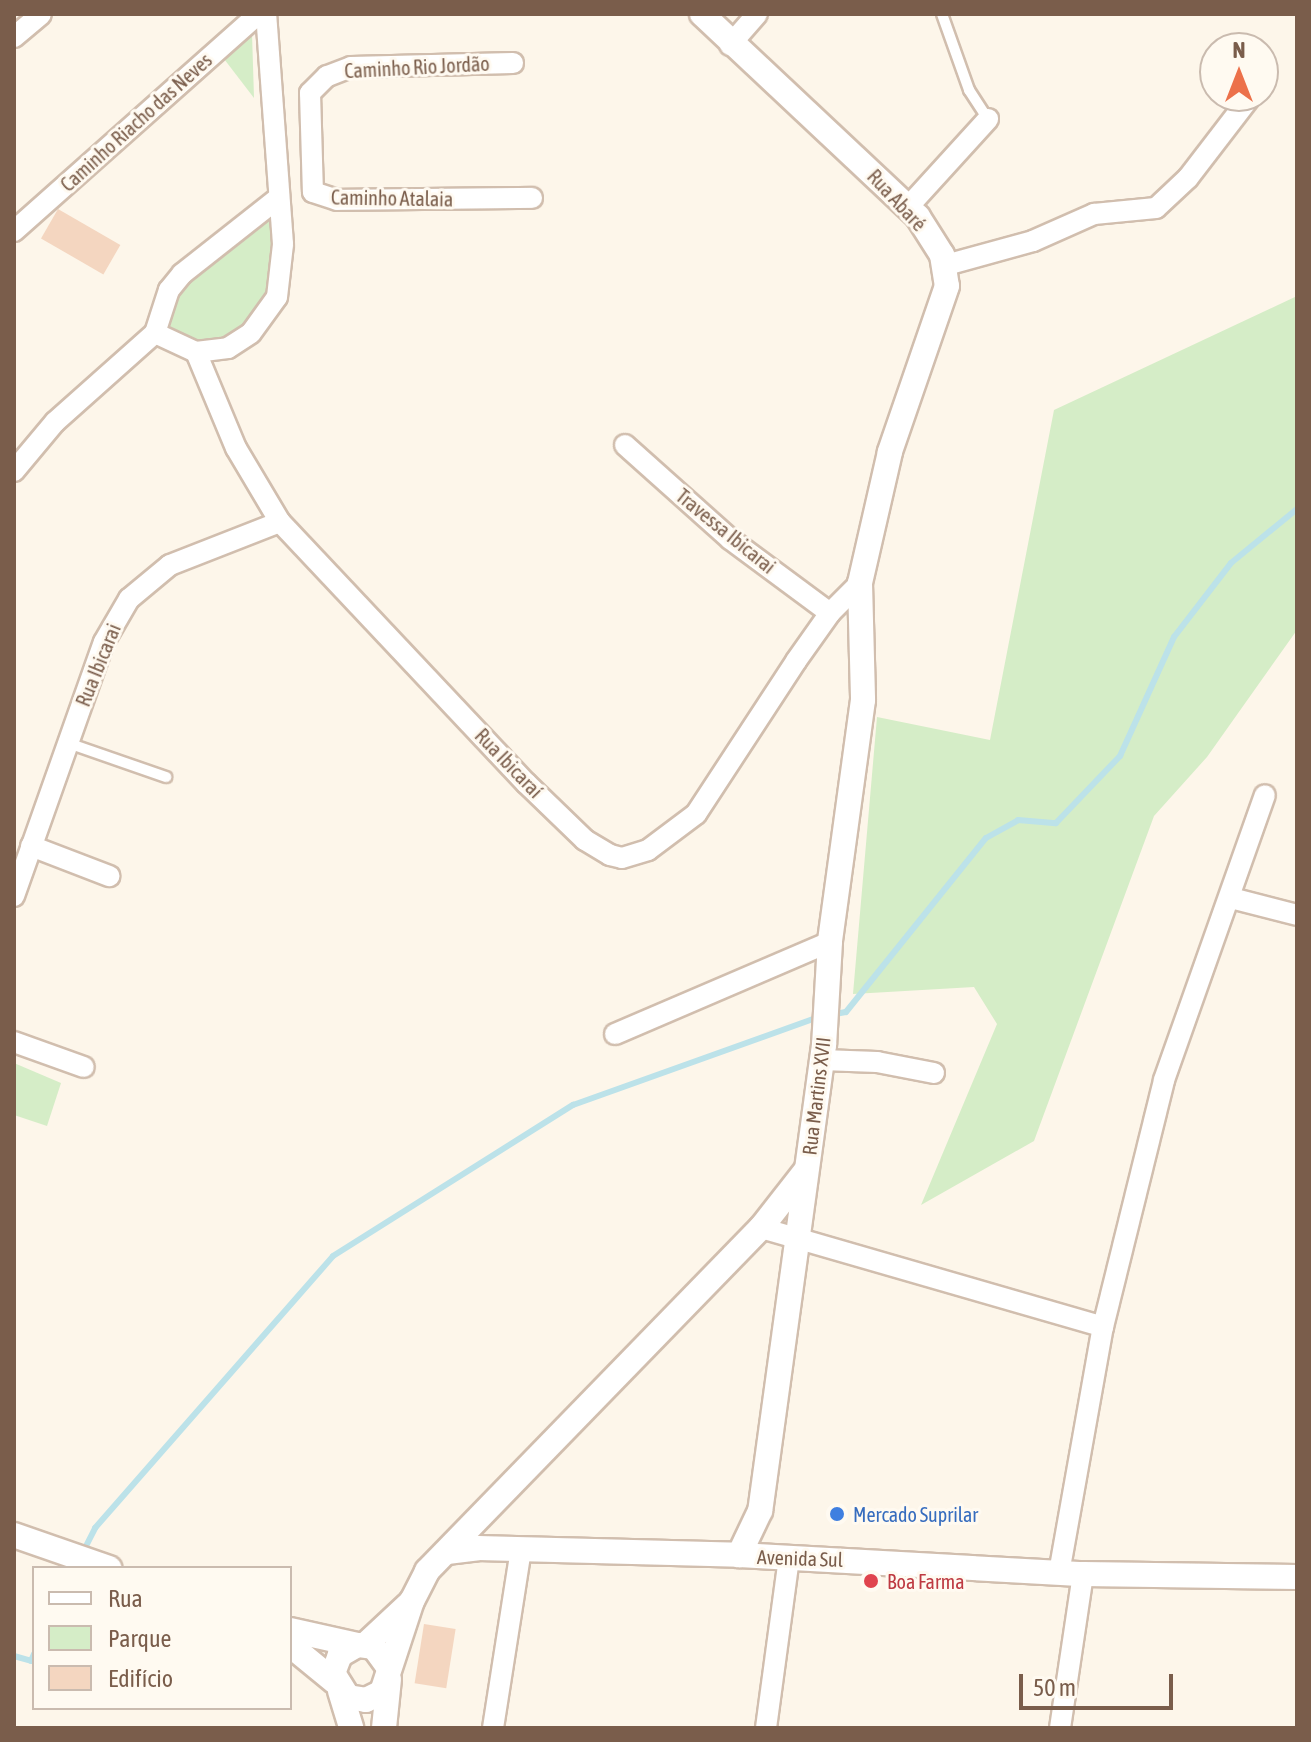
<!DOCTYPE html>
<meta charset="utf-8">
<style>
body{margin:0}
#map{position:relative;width:1311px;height:1742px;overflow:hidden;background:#fdf6ea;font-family:"Asap Condensed",sans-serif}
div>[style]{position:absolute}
.green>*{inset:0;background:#d5edc7}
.stream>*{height:6px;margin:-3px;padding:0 3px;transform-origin:3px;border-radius:3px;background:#bce2e9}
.building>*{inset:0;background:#f4d6c0;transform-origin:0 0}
.roads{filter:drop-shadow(2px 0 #d1beae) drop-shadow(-2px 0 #d1beae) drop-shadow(0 2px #d1beae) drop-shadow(0 -2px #d1beae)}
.service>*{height:10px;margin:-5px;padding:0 5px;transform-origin:5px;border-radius:5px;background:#fff}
.minor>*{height:20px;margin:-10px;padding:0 10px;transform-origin:10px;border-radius:10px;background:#fff}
.tertiary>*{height:24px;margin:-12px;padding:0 12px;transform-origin:12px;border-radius:12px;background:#fff}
.dots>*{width:22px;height:22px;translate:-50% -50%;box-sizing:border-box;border:4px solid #fffaf1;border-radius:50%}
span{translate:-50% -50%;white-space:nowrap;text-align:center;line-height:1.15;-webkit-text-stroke:6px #fffaf1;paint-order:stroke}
.street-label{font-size:20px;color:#7a5d4b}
.shop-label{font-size:20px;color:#366cbe}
.left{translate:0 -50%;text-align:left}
.health-label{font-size:20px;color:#be3a42}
.frame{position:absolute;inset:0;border:16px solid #7a5d4b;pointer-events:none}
.legend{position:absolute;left:32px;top:1566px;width:260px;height:144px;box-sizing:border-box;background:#fffaf1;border:2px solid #cabbaf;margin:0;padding:10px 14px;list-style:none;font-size:24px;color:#7a5d4b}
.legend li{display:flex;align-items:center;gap:16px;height:40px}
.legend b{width:40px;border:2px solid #cabbaf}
.north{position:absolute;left:1199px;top:32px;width:80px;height:80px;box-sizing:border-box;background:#fffaf1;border:2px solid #cabbaf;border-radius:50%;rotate:0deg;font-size:22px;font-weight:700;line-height:32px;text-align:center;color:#7a5d4b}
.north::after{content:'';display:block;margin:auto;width:28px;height:36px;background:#ec714a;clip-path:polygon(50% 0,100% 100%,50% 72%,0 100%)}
.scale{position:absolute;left:1019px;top:1674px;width:154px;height:36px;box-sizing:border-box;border:4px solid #7a5d4b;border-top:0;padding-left:10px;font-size:24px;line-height:28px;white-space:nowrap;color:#7a5d4b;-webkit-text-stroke:6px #fffaf1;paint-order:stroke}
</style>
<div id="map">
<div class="green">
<i style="clip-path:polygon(252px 33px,254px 98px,221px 55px)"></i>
<i style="clip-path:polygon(281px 193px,277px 288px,246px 326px,189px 361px,169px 341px,166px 316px,170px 292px)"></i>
<i style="clip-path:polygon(1297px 296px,1297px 630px,1207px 757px,1154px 816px,1034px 1141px,921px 1205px,997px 1024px,974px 987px,853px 994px,877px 717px,990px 740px,1054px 410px)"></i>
<i style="clip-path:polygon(14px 1063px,61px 1083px,47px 1126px,14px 1115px)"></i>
</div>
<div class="stream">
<i style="left:830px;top:1015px;width:16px;rotate:-11deg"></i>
<i style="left:846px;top:1012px;width:223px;rotate:-51.2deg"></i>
<i style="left:986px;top:838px;width:37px;rotate:-29deg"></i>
<i style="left:1018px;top:820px;width:38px;rotate:5deg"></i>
<i style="left:1056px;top:823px;width:93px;rotate:-46.3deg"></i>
<i style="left:1120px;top:756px;width:131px;rotate:-65.6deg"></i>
<i style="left:1174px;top:637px;width:93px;rotate:-52.4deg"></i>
<i style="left:1231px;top:563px;width:85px;rotate:-39.3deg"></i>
<i style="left:83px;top:1552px;width:27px;rotate:-63deg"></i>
<i style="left:95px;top:1528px;width:361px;rotate:-48.8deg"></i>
<i style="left:333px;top:1256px;width:284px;rotate:-32.2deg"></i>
<i style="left:573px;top:1105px;width:261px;rotate:-19.7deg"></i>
<i style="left:14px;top:1656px;width:18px;rotate:16deg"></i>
<i style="left:31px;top:1661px;width:8px;rotate:-67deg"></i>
</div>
<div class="building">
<i style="left:58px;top:209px;width:72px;height:34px;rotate:30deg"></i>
<i style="left:424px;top:1624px;width:32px;height:60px;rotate:9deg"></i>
</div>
<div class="roads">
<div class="service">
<i style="left:942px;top:14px;width:81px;rotate:70.4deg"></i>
<i style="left:969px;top:90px;width:35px;rotate:57deg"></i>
<i style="left:68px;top:743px;width:104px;rotate:19.1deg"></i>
</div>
<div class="minor">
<i style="left:14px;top:37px;width:35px;rotate:-40deg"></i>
<i style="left:730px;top:45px;width:41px;rotate:-48.9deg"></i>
<i style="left:513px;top:63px;width:162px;rotate:178.6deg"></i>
<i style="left:351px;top:67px;width:26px;rotate:159deg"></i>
<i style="left:327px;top:76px;width:24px;rotate:135deg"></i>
<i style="left:310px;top:93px;width:99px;rotate:88.3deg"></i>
<i style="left:313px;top:192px;width:25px;rotate:18deg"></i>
<i style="left:337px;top:200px;width:195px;rotate:-0.6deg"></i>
<i style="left:908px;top:207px;width:119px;rotate:-47.7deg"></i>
<i style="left:14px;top:231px;width:327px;rotate:-41.6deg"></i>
<i style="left:946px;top:265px;width:90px;rotate:-15.4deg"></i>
<i style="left:1033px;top:241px;width:67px;rotate:-23.9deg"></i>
<i style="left:1094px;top:214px;width:62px;rotate:-5.5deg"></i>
<i style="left:1156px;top:208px;width:44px;rotate:-43.2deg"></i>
<i style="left:1188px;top:178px;width:103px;rotate:-52.5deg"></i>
<i style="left:155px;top:333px;width:45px;rotate:24.9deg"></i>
<i style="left:196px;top:352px;width:32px;rotate:-7deg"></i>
<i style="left:228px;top:348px;width:27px;rotate:-33deg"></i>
<i style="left:251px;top:333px;width:44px;rotate:-54.2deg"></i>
<i style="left:277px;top:297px;width:53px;rotate:-83.5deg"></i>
<i style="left:283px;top:244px;width:231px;rotate:-94.2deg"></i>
<i style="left:196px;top:352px;width:104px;rotate:67.4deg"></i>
<i style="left:236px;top:448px;width:86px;rotate:59.3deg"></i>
<i style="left:280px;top:522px;width:359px;rotate:46.7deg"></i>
<i style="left:526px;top:783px;width:82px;rotate:44deg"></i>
<i style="left:585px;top:840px;width:29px;rotate:31deg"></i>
<i style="left:610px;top:855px;width:12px;rotate:14deg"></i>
<i style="left:622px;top:858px;width:27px;rotate:-17deg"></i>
<i style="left:648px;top:850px;width:60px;rotate:-36.9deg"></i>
<i style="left:696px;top:814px;width:183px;rotate:-56.8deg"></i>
<i style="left:796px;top:661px;width:59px;rotate:-54.7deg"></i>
<i style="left:830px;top:613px;width:42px;rotate:-45deg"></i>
<i style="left:625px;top:445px;width:141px;rotate:41.8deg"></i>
<i style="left:730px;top:539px;width:124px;rotate:36.5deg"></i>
<i style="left:14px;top:471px;width:64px;rotate:-50.1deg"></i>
<i style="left:55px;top:422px;width:134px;rotate:-41.7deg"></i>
<i style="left:155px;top:333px;width:45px;rotate:-72deg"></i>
<i style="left:169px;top:290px;width:21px;rotate:-51deg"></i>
<i style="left:182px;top:274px;width:121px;rotate:-38.3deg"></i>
<i style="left:31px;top:846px;width:84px;rotate:21deg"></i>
<i style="left:14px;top:896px;width:269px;rotate:-70.5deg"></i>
<i style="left:104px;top:642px;width:50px;rotate:-59.8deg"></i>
<i style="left:129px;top:599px;width:53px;rotate:-39.7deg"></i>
<i style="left:170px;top:565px;width:118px;rotate:-21.4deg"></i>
<i style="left:1231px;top:898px;width:68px;rotate:14.4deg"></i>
<i style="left:615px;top:1034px;width:234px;rotate:-23.2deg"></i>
<i style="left:14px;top:1042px;width:74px;rotate:19.7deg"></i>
<i style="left:822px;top:1060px;width:55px;rotate:2.1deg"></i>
<i style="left:877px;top:1062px;width:58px;rotate:10.9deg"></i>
<i style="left:761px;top:1228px;width:356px;rotate:16.1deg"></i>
<i style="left:1059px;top:1573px;width:250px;rotate:-79.9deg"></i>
<i style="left:1103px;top:1327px;width:254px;rotate:-76.1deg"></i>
<i style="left:1164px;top:1080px;width:302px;rotate:-70.5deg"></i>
<i style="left:493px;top:1728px;width:181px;rotate:-81.1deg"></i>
<i style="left:766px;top:1728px;width:173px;rotate:-82.3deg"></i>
<i style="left:1060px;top:1728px;width:156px;rotate:-81.5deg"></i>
</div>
<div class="tertiary">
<i style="left:702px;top:14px;width:296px;rotate:43.2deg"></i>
<i style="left:918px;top:217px;width:45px;rotate:57.7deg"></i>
<i style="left:942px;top:255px;width:31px;rotate:81deg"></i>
<i style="left:947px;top:286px;width:176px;rotate:109deg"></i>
<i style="left:890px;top:452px;width:134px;rotate:102.9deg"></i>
<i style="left:860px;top:583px;width:117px;rotate:88.5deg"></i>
<i style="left:863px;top:700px;width:244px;rotate:97.8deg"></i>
<i style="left:830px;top:942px;width:103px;rotate:93.3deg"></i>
<i style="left:824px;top:1045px;width:470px;rotate:97.8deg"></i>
<i style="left:760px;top:1511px;width:49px;rotate:115.5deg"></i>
<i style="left:14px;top:1535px;width:101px;rotate:19.2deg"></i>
<i style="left:447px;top:1552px;width:31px;rotate:-7deg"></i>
<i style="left:478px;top:1548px;width:261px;rotate:1.5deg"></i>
<i style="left:739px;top:1555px;width:345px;rotate:3.2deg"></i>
<i style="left:1083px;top:1574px;width:214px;rotate:0.8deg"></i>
<i style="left:290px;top:1630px;width:69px;rotate:12.6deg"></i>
<i style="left:290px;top:1645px;width:58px;rotate:39.4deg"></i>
<i style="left:365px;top:1645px;width:62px;rotate:-43deg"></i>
<i style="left:389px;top:1668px;width:26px;rotate:-126deg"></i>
<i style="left:374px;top:1647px;width:17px;rotate:-173deg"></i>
<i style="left:357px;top:1645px;width:20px;rotate:150deg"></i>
<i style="left:340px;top:1655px;width:19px;rotate:111deg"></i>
<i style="left:333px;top:1673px;width:28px;rotate:58deg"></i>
<i style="left:348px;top:1697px;width:18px;rotate:9deg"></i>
<i style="left:366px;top:1700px;width:18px;rotate:-27deg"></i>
<i style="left:382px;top:1692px;width:96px;rotate:-71.8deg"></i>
<i style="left:412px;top:1601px;width:34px;rotate:-63deg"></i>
<i style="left:427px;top:1571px;width:479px;rotate:-45.8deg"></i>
<i style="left:761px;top:1228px;width:70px;rotate:-52deg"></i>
<i style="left:340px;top:1691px;width:39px;rotate:73deg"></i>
<i style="left:384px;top:1728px;width:49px;rotate:-84.2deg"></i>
</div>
</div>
<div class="dots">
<i style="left:837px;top:1514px;background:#3f7fe0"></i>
<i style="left:871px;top:1581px;background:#e0444e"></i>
</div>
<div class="street-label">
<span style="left:417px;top:67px;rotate:-3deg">Caminho Rio Jordão</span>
<span style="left:136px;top:122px;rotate:-42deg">Caminho Riacho das Neves</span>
<span style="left:392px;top:198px;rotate:1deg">Caminho Atalaia</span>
<span style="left:897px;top:200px;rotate:47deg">Rua Abaré</span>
<span style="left:726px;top:531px;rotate:39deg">Travessa Ibicarai</span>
<span style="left:98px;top:665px;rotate:-68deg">Rua Ibicarai</span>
<span style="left:509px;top:763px;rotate:46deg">Rua Ibicaraí</span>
<span style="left:816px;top:1096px;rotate:-83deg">Rua Martins XVII</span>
<span style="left:800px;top:1558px;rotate:2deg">Avenida Sul</span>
</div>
<div class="shop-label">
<span class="left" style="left:853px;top:1514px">Mercado Suprilar</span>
</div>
<div class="health-label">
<span class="left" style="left:887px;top:1581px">Boa Farma</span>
</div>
<div class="frame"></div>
<ul class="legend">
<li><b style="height:10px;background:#fff"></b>Rua</li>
<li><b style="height:22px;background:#d5edc7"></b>Parque</li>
<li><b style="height:22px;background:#f4d6c0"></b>Edifício</li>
</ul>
<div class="north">N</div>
<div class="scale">50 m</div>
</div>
